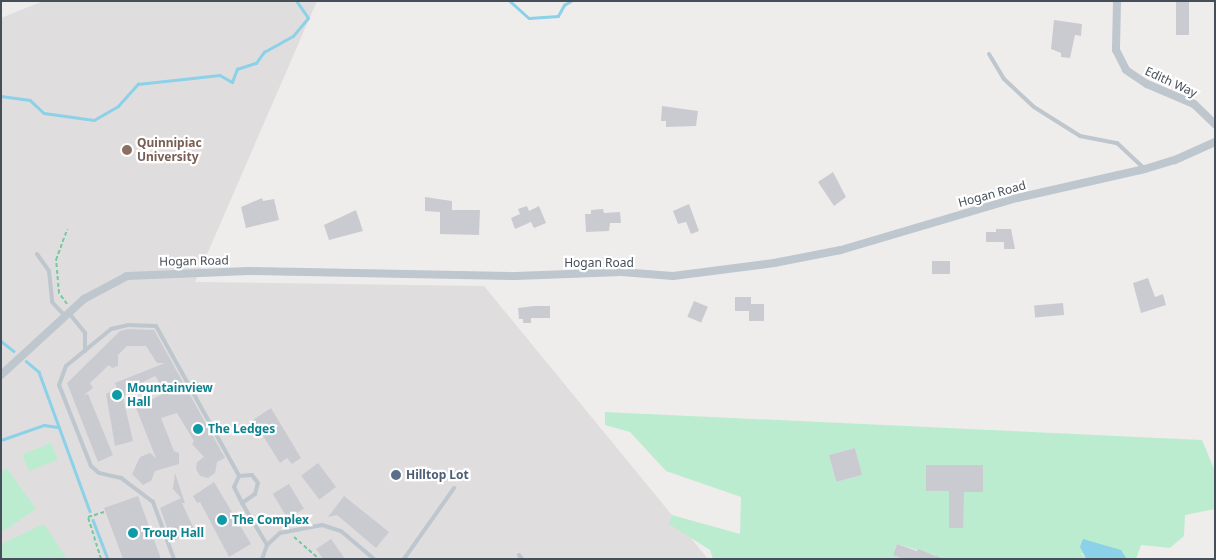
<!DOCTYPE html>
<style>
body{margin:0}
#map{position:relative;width:1216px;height:560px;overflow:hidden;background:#efecec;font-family:"Noto Sans",sans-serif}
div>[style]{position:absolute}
.education>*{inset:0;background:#e0ddde}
.green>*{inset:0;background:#bceccf;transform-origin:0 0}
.water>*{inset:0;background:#8bd1e7}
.stream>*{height:2.5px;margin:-1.25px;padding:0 1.25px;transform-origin:1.25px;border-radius:1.25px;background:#8bd1e7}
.building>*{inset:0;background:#cacbd1;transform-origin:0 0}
.path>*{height:2px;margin-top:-1px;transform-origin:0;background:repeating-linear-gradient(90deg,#76c8a1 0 4px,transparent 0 6.5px)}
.lane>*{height:4px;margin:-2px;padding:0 2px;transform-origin:2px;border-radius:2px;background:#bec6ce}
.street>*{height:8px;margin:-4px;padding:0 4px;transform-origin:4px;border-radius:4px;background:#bec6ce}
.dots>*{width:14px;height:14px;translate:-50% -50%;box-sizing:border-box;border:2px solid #fff;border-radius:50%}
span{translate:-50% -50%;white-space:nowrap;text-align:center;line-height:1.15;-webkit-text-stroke:4.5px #fff;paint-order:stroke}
.street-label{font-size:12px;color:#464f59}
.education-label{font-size:12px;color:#785e54;font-weight:700}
.left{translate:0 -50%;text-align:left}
.culture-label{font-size:12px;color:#0d838f;font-weight:700}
.service-label{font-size:12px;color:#4e5e75;font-weight:700}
.frame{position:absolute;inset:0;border:2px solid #464f59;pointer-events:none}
</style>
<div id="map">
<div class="education">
<i style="clip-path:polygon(43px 1px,317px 1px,195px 282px,484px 286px,708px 559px,1px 559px,1px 18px)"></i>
</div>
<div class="green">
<i style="clip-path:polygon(evenodd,605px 412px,1202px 440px,1215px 471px,1215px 509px,1185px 515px,1184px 536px,1170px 548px,1141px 545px,1136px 559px,1127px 559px,1121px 550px,1081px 553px,1086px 559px,934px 559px,935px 555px,897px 544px,893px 555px,903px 559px,713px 559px,710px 550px,669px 524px,672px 515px,740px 534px,741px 497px,666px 471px,630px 432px,605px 425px,605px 412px,855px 448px,862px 475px,836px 482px,829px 455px,855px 448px,605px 412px,926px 465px,983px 465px,983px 492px,961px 492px,963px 528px,949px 527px,949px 496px,953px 491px,926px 491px,926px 465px)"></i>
<i style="left:51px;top:443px;width:18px;height:31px;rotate:68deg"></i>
<i style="clip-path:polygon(7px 468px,36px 509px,1px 533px,1px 472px)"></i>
<i style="clip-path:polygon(44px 524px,67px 559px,1px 559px,1px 544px)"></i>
</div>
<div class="water">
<i style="clip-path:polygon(1083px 539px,1121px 550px,1127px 559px,1086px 559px,1080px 547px)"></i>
</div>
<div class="stream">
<i style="left:510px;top:1px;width:25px;rotate:42deg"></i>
<i style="left:529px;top:18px;width:29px;rotate:-4deg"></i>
<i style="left:558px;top:16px;width:13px;rotate:-61deg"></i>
<i style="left:564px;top:5px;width:8px;rotate:-30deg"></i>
<i style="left:1px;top:96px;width:29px;rotate:8deg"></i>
<i style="left:30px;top:100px;width:19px;rotate:43deg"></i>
<i style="left:44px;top:113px;width:50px;rotate:8deg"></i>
<i style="left:94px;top:120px;width:28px;rotate:-30deg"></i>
<i style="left:118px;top:106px;width:30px;rotate:-48deg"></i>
<i style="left:138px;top:84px;width:82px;rotate:-6.3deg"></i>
<i style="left:220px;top:75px;width:14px;rotate:30deg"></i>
<i style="left:232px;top:82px;width:14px;rotate:-69deg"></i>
<i style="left:237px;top:69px;width:20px;rotate:-18deg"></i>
<i style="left:256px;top:63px;width:14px;rotate:-54deg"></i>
<i style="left:264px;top:52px;width:33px;rotate:-29deg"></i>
<i style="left:293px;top:36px;width:23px;rotate:-50deg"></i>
<i style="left:308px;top:18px;width:21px;rotate:-125deg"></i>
<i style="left:1px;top:341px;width:16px;rotate:38deg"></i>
<i style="left:26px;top:361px;width:17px;rotate:40deg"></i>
<i style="left:39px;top:372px;width:148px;rotate:69.9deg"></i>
<i style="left:1px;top:440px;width:46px;rotate:-19.2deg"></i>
<i style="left:44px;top:425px;width:15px;rotate:8deg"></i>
<i style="left:93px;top:520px;width:42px;rotate:69deg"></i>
</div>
<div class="building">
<i style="left:1176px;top:1px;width:13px;height:34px"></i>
<i style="clip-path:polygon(1054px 20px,1082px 24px,1081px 36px,1075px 35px,1070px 58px,1061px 57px,1061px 53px,1051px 49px)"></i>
<i style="clip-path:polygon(662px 106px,698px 111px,696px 126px,666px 127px,666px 121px,661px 121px)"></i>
<i style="clip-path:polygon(833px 172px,846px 197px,834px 206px,818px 182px)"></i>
<i style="clip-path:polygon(425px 197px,452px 201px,452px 210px,480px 210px,479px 235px,440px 234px,440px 212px,425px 211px)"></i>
<i style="clip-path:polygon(262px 198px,263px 201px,274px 199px,279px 220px,246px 228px,241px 207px)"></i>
<i style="clip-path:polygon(689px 204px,699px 231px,691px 234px,686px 222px,678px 224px,673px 211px)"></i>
<i style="clip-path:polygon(527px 206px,529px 211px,539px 206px,546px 223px,534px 228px,531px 222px,515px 229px,511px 218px,520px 214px,518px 209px)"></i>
<i style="clip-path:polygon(603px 209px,604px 213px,620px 212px,621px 223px,610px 223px,609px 231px,586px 232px,585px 214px,591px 214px,591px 210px)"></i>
<i style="clip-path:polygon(356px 210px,363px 231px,329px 240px,324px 225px)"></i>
<i style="clip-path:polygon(996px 229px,1011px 229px,1015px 249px,1004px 249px,1004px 242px,986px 242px,986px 232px,996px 232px)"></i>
<i style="left:932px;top:261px;width:18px;height:13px"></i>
<i style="clip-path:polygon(1148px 278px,1155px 297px,1163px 294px,1166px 305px,1141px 313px,1133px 283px)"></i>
<i style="clip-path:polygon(735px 297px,751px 297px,751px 304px,764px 304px,764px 321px,749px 321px,749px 311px,735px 311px)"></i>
<i style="left:694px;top:301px;width:15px;height:17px;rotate:23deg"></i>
<i style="left:1063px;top:303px;width:12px;height:29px;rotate:85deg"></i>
<i style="clip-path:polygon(534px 306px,550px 306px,550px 318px,531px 318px,531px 323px,523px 323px,523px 319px,519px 319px,518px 308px)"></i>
<i style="clip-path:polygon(128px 329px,154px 330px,225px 458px,217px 462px,215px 473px,208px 478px,200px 476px,196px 469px,197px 462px,204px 457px,192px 444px,194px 441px,177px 413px,161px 418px,174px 451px,179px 453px,179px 464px,155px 471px,151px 481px,143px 485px,132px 474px,140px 457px,150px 453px,156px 458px,136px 408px,166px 392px,155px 376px,139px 384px,141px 390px,123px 397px,133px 441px,115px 446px,106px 394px,117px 389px,115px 383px,165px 363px,157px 363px,146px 346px,127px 346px,118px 355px,118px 366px,112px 368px,109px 365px,90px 383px,93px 388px,84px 395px,88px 394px,113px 455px,98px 462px,67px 383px,120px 331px)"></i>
<i style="clip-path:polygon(271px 408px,301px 458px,292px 464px,287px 458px,280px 463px,253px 420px)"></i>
<i style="left:855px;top:448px;width:28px;height:27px;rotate:75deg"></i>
<i style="left:318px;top:463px;width:30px;height:21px;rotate:53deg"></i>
<i style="clip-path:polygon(926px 465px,983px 465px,983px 492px,964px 492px,963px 528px,949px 528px,949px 491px,926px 491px)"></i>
<i style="clip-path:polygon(175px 473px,185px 503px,182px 503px,196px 533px,172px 541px,160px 508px,181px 498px,173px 489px)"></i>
<i style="clip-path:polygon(214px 482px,251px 544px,229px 557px,200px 502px,197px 503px,193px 496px)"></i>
<i style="left:289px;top:484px;width:29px;height:19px;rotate:59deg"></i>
<i style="clip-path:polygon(138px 496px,161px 559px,123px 559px,104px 508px)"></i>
<i style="clip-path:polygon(344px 496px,389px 532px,376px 548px,337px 515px,328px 517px)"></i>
<i style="clip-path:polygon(331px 539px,345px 559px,323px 559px,316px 549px)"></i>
<i style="clip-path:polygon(897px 544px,917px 551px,918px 549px,944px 559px,903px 559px,893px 555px)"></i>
</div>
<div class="path">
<i style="left:67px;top:304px;width:14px;rotate:-126deg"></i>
<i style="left:59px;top:293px;width:33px;rotate:-95deg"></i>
<i style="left:56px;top:260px;width:33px;rotate:-70deg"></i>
<i style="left:294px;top:537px;width:33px;rotate:41deg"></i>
<i style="left:101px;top:559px;width:44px;rotate:-107.2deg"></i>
<i style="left:88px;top:517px;width:17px;rotate:-17deg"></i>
</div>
<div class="lane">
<i style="left:989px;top:54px;width:29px;rotate:59deg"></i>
<i style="left:1004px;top:79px;width:41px;rotate:43deg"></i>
<i style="left:1034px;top:107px;width:54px;rotate:32.2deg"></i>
<i style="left:1080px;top:136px;width:38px;rotate:11deg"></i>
<i style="left:1117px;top:143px;width:38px;rotate:43deg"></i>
<i style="left:37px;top:254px;width:21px;rotate:55deg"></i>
<i style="left:49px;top:271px;width:31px;rotate:84deg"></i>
<i style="left:52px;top:302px;width:19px;rotate:47deg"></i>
<i style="left:69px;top:313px;width:26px;rotate:51deg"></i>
<i style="left:85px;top:333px;width:18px;rotate:90deg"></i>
<i style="left:242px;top:503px;width:49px;rotate:59.2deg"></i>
<i style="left:519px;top:555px;width:5px;rotate:53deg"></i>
<i style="left:174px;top:559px;width:61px;rotate:-110.2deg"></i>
<i style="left:153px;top:502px;width:40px;rotate:-143deg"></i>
<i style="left:121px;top:478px;width:23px;rotate:-167deg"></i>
<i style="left:99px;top:473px;width:11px;rotate:-139deg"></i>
<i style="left:91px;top:466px;width:87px;rotate:-111.6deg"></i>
<i style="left:59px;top:385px;width:20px;rotate:-70deg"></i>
<i style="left:66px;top:366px;width:58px;rotate:-39.4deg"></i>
<i style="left:111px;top:329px;width:17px;rotate:-13deg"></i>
<i style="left:128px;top:325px;width:28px;rotate:2deg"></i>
<i style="left:156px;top:326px;width:171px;rotate:61deg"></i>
<i style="left:239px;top:476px;width:12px;rotate:114deg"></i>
<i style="left:234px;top:487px;width:18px;rotate:63deg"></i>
<i style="left:242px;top:503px;width:16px;rotate:-35deg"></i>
<i style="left:255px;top:494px;width:11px;rotate:-75deg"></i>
<i style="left:258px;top:483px;width:10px;rotate:-127deg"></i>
<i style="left:252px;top:475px;width:13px;rotate:176deg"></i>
<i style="left:262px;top:559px;width:15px;rotate:-70deg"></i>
<i style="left:267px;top:545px;width:18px;rotate:-43deg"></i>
<i style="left:280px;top:533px;width:43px;rotate:-10.8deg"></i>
<i style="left:322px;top:525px;width:20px;rotate:18deg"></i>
<i style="left:341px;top:531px;width:43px;rotate:40.3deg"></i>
<i style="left:404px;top:559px;width:87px;rotate:-54.8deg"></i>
</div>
<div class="street">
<i style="left:1117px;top:1px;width:49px;rotate:91.2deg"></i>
<i style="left:1116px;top:50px;width:22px;rotate:63deg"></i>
<i style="left:1126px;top:70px;width:25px;rotate:34deg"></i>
<i style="left:1147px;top:84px;width:51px;rotate:23.1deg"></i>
<i style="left:1194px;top:104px;width:29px;rotate:44deg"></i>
<i style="left:1px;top:375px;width:113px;rotate:-42.5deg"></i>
<i style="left:84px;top:299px;width:49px;rotate:-28.1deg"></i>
<i style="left:127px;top:276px;width:122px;rotate:-2.3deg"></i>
<i style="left:249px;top:271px;width:267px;rotate:1.1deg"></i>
<i style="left:516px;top:276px;width:105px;rotate:-2.2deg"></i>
<i style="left:621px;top:272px;width:52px;rotate:4.4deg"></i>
<i style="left:673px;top:276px;width:102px;rotate:-7.3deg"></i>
<i style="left:774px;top:263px;width:68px;rotate:-11deg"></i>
<i style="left:841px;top:250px;width:184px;rotate:-16.5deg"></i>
<i style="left:1017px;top:198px;width:131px;rotate:-12.8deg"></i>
<i style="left:1145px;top:169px;width:31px;rotate:-17deg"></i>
<i style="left:1175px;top:160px;width:44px;rotate:-24.2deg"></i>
</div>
<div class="dots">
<i style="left:127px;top:150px;background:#8d6e63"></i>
<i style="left:117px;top:395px;background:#0f9aa8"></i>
<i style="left:198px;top:429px;background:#0f9aa8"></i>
<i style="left:396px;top:475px;background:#5c6f8a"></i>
<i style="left:222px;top:520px;background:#0f9aa8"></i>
<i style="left:133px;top:533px;background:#0f9aa8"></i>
</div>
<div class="street-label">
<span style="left:1171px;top:82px;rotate:25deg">Edith Way</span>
<span style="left:992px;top:194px;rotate:-15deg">Hogan Road</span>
<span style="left:194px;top:261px;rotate:-1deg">Hogan Road</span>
<span style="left:599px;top:263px">Hogan Road</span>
</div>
<div class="education-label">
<span class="left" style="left:137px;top:150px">Quinnipiac<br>University</span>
</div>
<div class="culture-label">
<span class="left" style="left:127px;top:395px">Mountainview<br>Hall</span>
<span class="left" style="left:208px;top:429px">The Ledges</span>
<span class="left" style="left:232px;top:520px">The Complex</span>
<span class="left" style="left:143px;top:533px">Troup Hall</span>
</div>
<div class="service-label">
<span class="left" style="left:406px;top:475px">Hilltop Lot</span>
</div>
<div class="frame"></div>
</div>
